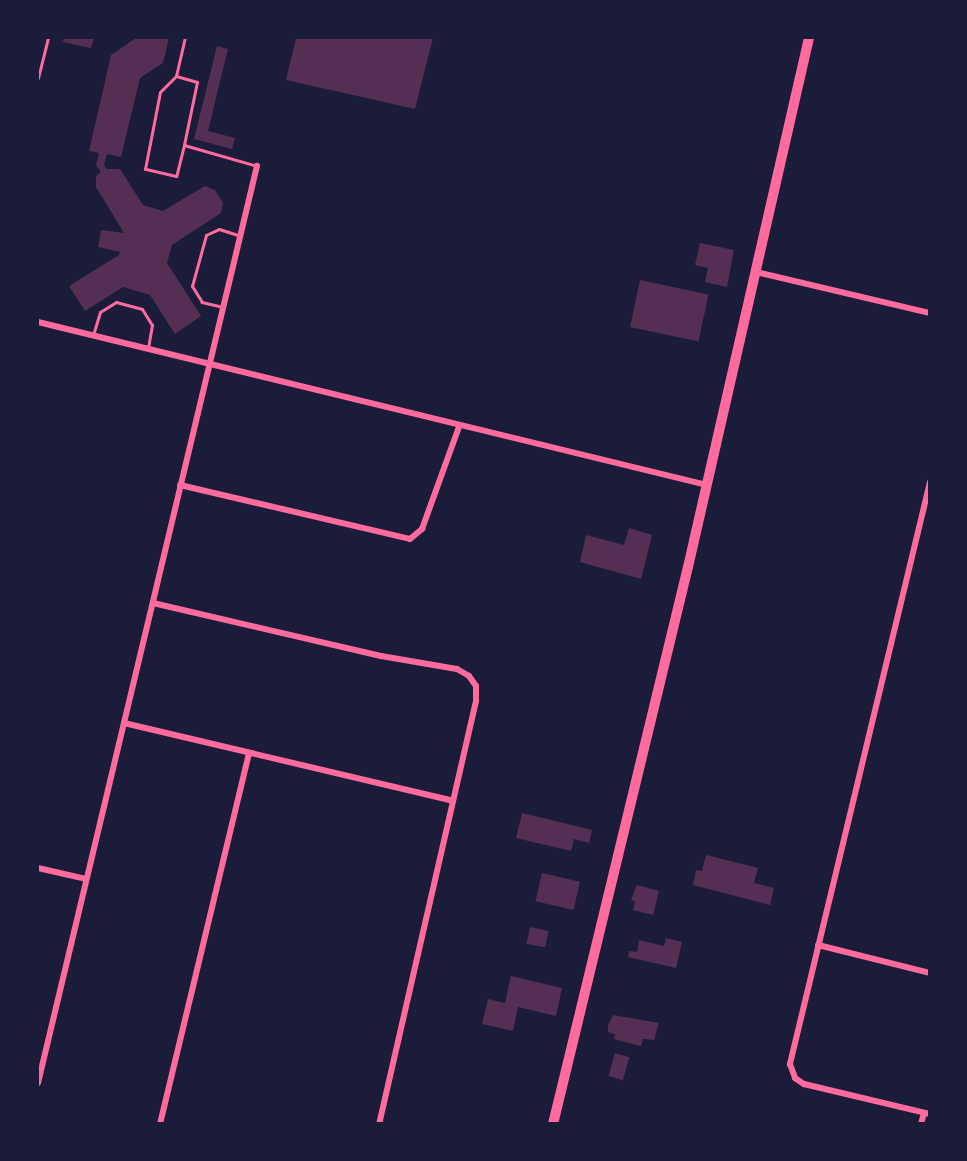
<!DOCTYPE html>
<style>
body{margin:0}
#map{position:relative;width:967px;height:1161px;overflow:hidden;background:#1b1b3a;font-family:"Noto Sans",sans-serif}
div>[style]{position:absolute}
.building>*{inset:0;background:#542f53;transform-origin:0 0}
.service>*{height:3px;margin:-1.5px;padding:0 1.5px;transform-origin:1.5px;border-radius:1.5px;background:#ff6b9d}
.minor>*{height:6px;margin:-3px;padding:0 3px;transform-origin:3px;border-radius:3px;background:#ff6b9d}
.primary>*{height:10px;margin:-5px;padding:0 5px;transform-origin:5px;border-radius:5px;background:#ff6b9d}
span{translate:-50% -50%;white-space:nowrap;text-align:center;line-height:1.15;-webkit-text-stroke:4.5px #1b1b3a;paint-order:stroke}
.frame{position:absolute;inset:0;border:39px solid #1b1b3a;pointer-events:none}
</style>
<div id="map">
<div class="building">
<i style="clip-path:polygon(64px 38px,94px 38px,91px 48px,63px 42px)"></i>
<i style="clip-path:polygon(136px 38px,169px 38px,163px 63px,140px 78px,121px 157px,107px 154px,104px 165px,107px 169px,120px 169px,143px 205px,163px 211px,205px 186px,215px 190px,223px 203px,221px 213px,172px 245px,167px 263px,201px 316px,175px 334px,150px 295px,123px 287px,85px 311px,69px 286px,119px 255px,120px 252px,98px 247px,101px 230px,124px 233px,96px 187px,96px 176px,101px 172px,96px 165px,99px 153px,89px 151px,111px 55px)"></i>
<i style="clip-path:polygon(296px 38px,433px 38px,415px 109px,286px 80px)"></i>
<i style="clip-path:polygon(217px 46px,228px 49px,208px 131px,235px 138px,232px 149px,194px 139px)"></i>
<i style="clip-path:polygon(700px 243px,734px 250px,727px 287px,705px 282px,708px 268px,695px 265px)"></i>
<i style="left:640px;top:280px;width:70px;height:48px;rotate:12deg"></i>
<i style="clip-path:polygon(629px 528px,652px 535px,641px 579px,580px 562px,586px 535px,624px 545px)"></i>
<i style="clip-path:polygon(522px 813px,592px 830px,589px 843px,574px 839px,571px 851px,516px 838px)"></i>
<i style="clip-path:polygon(706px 855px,758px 868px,754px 883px,774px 888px,770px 905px,693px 885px,696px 870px,702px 871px)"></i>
<i style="left:542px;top:873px;width:39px;height:29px;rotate:13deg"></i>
<i style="clip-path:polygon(637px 885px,659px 891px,653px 915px,633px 910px,635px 901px,631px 900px)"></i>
<i style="left:530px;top:927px;width:19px;height:17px;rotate:12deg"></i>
<i style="clip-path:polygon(666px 938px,682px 942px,676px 968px,628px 957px,629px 951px,637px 952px,639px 940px,664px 946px)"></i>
<i style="clip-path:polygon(511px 976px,562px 988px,556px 1016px,518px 1007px,513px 1031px,482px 1024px,488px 999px,505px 1003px)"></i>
<i style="clip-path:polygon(613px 1015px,659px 1023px,654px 1040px,643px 1039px,641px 1046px,614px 1039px,615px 1034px,608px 1032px,608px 1026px)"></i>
<i style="left:615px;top:1053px;width:15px;height:24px;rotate:16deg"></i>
</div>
<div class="service">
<i style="left:176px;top:76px;width:39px;rotate:-77deg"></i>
<i style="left:38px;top:78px;width:41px;rotate:-76deg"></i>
<i style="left:184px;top:145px;width:32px;rotate:104deg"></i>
<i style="left:176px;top:176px;width:32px;rotate:-167deg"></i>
<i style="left:145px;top:169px;width:78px;rotate:-79deg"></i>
<i style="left:160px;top:92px;width:23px;rotate:-45deg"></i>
<i style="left:176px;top:76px;width:22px;rotate:16deg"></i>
<i style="left:197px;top:82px;width:64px;rotate:101.7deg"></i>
<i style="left:184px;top:145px;width:76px;rotate:16deg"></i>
<i style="left:223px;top:307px;width:22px;rotate:-167deg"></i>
<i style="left:202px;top:302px;width:19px;rotate:-122deg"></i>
<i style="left:192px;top:286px;width:53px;rotate:-74.6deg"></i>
<i style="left:206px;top:235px;width:14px;rotate:-25deg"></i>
<i style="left:219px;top:229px;width:22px;rotate:18deg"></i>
<i style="left:93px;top:335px;width:24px;rotate:-73deg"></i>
<i style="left:100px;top:312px;width:19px;rotate:-32deg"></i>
<i style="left:116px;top:302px;width:27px;rotate:15deg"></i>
<i style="left:142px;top:309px;width:19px;rotate:58deg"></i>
<i style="left:152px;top:325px;width:23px;rotate:100deg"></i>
</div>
<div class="minor">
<i style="left:756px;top:272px;width:179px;rotate:13.3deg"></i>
<i style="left:38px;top:322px;width:689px;rotate:13.69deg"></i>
<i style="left:930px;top:482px;width:599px;rotate:103.53deg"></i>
<i style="left:790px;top:1064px;width:15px;rotate:70deg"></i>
<i style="left:795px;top:1078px;width:11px;rotate:34deg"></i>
<i style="left:804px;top:1084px;width:130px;rotate:13.4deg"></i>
<i style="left:180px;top:485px;width:236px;rotate:13.2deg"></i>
<i style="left:410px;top:539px;width:16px;rotate:-40deg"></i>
<i style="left:422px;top:529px;width:109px;rotate:-70.1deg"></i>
<i style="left:153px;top:603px;width:234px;rotate:13.1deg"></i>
<i style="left:381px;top:656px;width:77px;rotate:9.7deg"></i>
<i style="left:457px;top:669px;width:14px;rotate:30deg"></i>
<i style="left:469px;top:676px;width:12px;rotate:55deg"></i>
<i style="left:476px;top:686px;width:15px;rotate:90deg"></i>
<i style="left:476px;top:701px;width:434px;rotate:102.9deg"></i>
<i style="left:124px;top:723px;width:338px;rotate:13.3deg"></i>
<i style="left:38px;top:868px;width:49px;rotate:12.9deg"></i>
<i style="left:818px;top:945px;width:115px;rotate:14deg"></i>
<i style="left:38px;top:1083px;width:943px;rotate:-76.57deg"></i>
<i style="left:160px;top:1124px;width:382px;rotate:-76.5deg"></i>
<i style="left:921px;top:1124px;width:11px;rotate:-75deg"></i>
</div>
<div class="primary">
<i style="left:553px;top:1124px;width:573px;rotate:-76.38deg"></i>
<i style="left:688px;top:567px;width:543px;rotate:-77.12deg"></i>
</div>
<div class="frame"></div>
</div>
